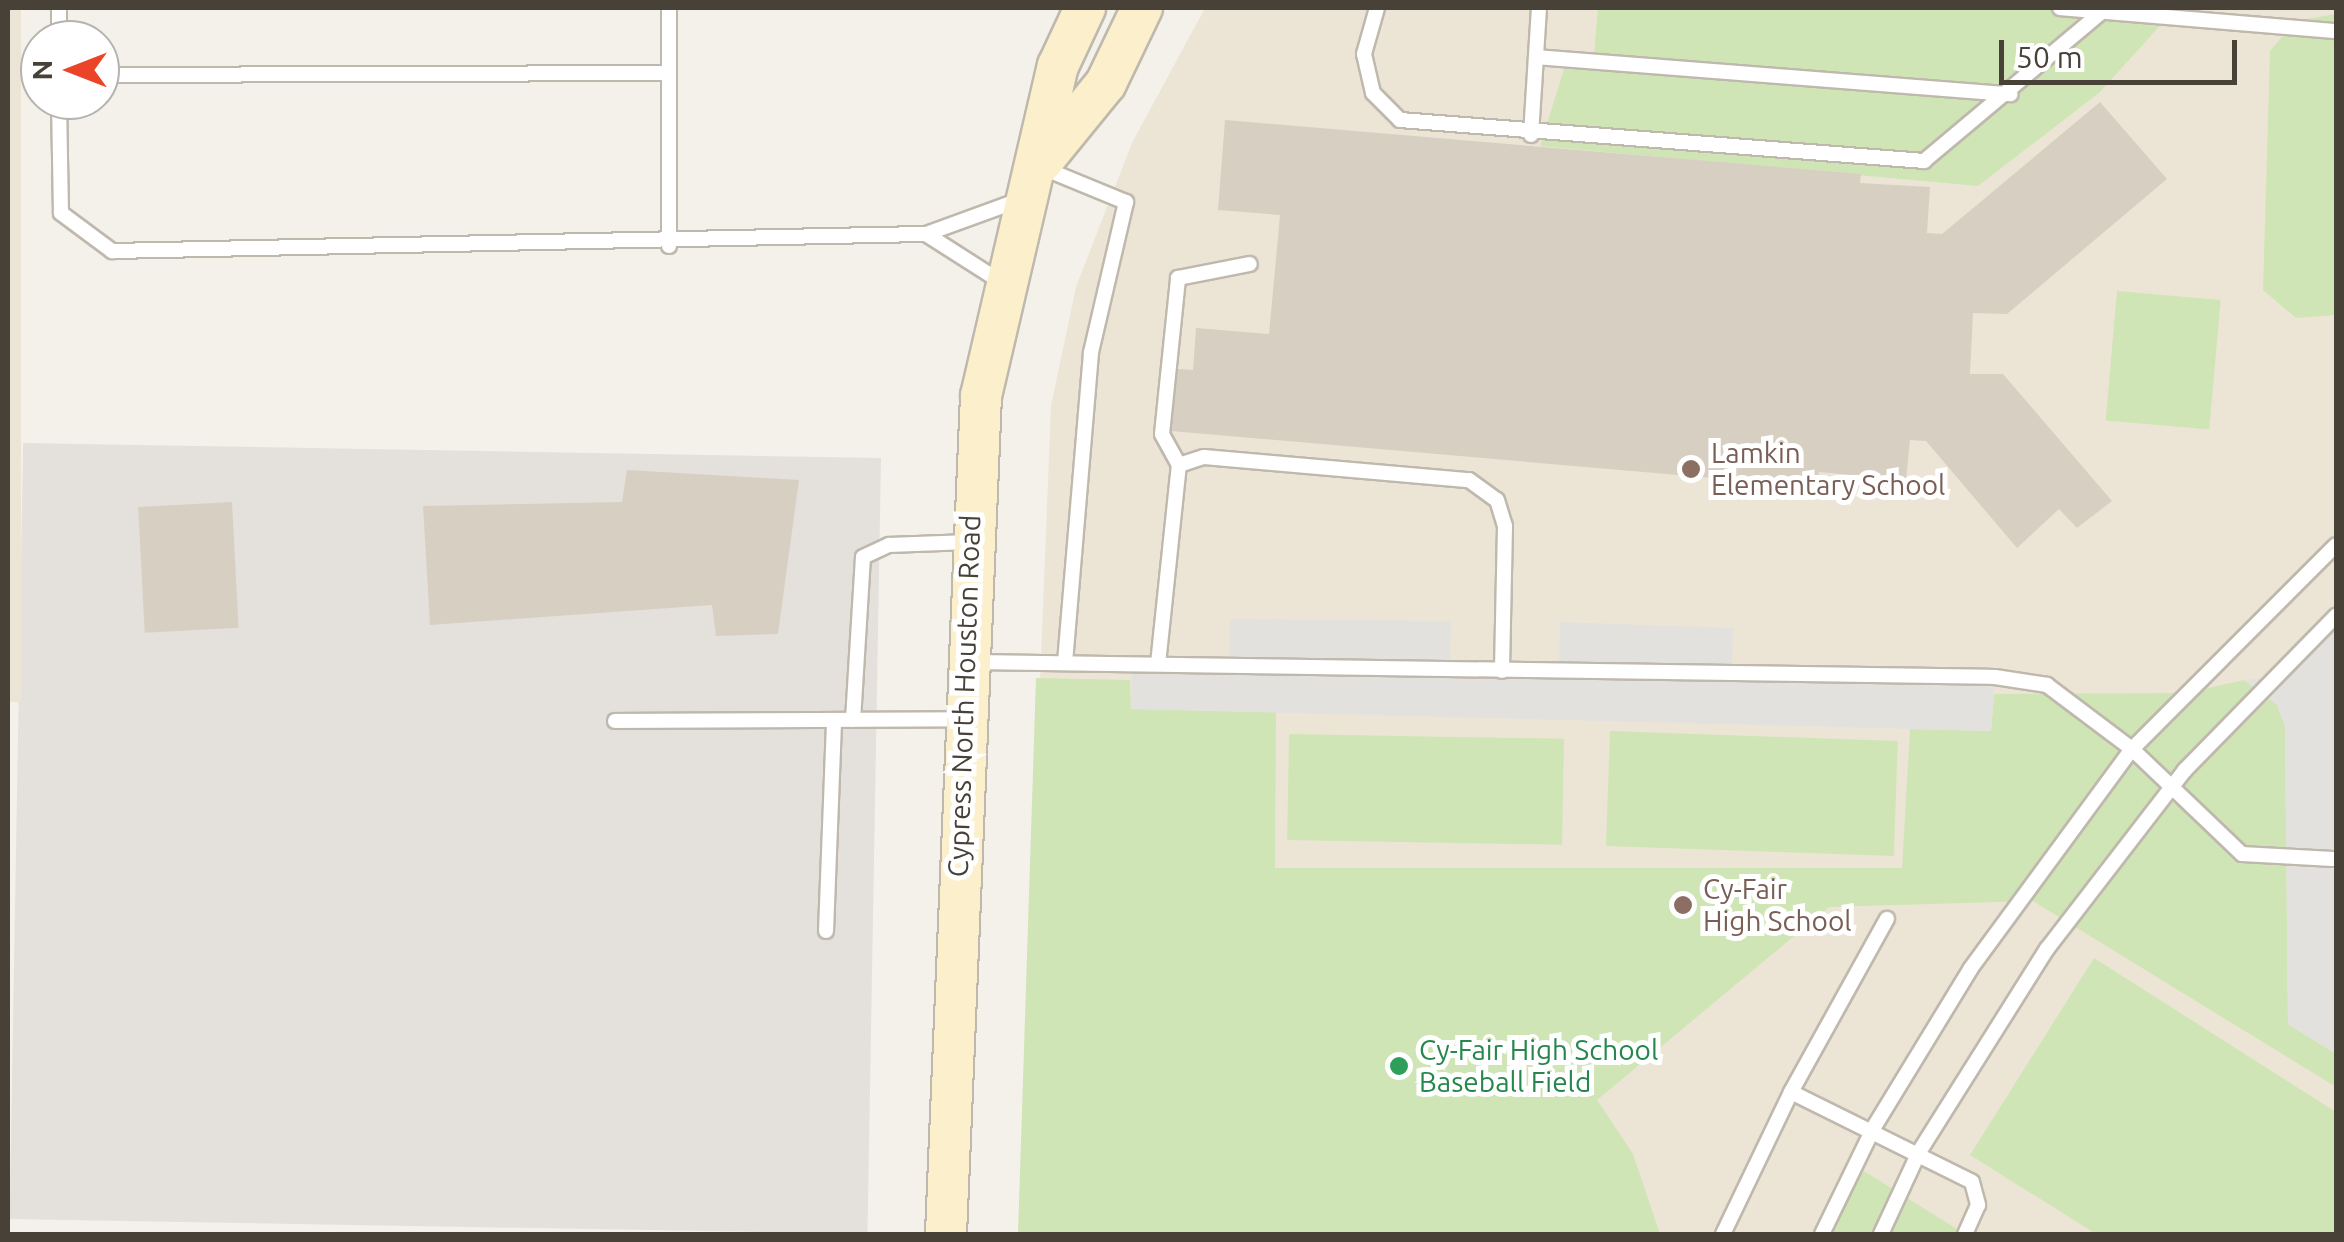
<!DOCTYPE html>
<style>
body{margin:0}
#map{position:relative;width:2344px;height:1242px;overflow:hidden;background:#f4f1ea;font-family:Ubuntu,sans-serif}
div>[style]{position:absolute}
.industrial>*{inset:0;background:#e4e0db;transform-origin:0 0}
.education>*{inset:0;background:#ece5d5;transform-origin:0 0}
.green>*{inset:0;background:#d0e5b5;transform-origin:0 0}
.parking>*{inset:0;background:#e3e1de}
.building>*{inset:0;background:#d8cfc3;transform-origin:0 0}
.roads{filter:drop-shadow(2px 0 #bfb8ad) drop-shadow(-2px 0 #bfb8ad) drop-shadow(0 2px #bfb8ad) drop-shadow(0 -2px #bfb8ad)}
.lane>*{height:14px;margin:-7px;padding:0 7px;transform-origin:7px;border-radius:7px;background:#fff}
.secondary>*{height:40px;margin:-20px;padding:0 20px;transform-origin:20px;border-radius:20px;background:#fbefcc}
.dots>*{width:28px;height:28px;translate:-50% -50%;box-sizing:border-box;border:5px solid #fff;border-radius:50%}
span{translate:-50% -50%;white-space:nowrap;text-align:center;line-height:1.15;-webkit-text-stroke:10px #fff;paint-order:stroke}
.education-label{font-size:28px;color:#785e54}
.left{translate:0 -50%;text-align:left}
.street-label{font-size:28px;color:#474138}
.leisure-label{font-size:28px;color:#27864d}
.frame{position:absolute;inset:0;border:10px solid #474138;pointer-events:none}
.north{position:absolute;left:20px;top:20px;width:100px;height:100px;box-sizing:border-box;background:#fff;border:2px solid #b5b3af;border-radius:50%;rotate:270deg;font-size:28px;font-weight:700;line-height:40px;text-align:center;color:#474138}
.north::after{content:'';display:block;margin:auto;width:35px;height:45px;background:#ec4429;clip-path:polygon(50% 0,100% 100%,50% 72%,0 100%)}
.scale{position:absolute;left:1999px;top:40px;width:238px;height:45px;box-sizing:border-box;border:5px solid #474138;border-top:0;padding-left:12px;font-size:30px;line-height:35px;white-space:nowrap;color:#474138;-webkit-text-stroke:8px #fff;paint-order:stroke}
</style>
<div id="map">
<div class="industrial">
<i style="left:881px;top:458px;width:776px;height:858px;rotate:91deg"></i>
</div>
<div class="education">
<i style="left:8px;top:8px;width:13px;height:694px"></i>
<i style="clip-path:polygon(1205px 8px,2336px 8px,2336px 1234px,1018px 1234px,1051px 406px,1076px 287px,1132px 143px)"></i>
</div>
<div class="green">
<i style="clip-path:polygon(1598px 8px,2176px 8px,2100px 92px,1978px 186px,1540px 146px,1564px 69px,1594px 54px)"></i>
<i style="clip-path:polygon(2336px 14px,2336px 315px,2296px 318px,2263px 290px,2270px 51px,2295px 21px)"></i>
<i style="left:2117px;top:291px;width:104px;height:130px;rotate:5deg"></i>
<i style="clip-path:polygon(1036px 678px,1130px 680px,1131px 709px,1276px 712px,1275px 868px,1902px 868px,1910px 729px,1991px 731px,1994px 694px,2185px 693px,2244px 680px,2278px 705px,2285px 726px,2288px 1024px,2336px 1054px,2336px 1087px,2033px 901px,1829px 907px,1597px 1100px,1633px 1154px,1660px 1234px,1018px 1234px)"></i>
<i style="left:1610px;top:731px;width:288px;height:115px;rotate:2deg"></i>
<i style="left:1289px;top:734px;width:275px;height:106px;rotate:1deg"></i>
<i style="clip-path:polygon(2094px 958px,2336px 1112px,2336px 1234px,2096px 1234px,1970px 1155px)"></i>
<i style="clip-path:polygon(1859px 1168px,1965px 1234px,1816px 1234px)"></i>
</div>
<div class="parking">
<i style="clip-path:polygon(1230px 619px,1451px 621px,1450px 669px,1559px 671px,1560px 622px,1733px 628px,1732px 673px,1995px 677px,1991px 731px,1131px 709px,1132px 664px,1229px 667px)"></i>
<i style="clip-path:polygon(2336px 625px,2336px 1054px,2288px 1024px,2285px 726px,2277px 705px,2244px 680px,2282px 676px)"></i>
</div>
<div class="building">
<i style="clip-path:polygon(2100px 102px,2167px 179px,2007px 314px,1973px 313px,1970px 374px,2003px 374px,2112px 501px,2077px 528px,2059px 509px,2017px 548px,1926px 441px,1910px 440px,1906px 480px,1819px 472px,1816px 487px,1171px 431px,1178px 369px,1193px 370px,1196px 328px,1269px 334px,1280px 215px,1218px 210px,1225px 120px,1861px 174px,1860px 183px,1930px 187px,1927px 233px,1942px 234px)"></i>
<i style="clip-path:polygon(627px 470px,799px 480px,778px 634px,716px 636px,712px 605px,430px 625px,423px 506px,622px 502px)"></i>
<i style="left:232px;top:502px;width:126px;height:94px;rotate:87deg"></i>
</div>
<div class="roads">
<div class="lane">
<i style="left:1377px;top:8px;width:48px;rotate:105.8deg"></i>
<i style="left:1364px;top:54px;width:40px;rotate:77deg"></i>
<i style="left:1373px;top:93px;width:38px;rotate:45deg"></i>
<i style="left:1400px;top:120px;width:526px;rotate:4.47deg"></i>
<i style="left:1924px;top:161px;width:234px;rotate:-40deg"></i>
<i style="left:2060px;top:8px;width:277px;rotate:4.8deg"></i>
<i style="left:59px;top:40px;width:32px;rotate:-90deg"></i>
<i style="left:1536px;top:57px;width:476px;rotate:4.5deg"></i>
<i style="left:100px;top:75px;width:569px;rotate:-0.2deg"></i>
<i style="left:59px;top:100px;width:113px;rotate:89deg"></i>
<i style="left:61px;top:213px;width:64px;rotate:36.7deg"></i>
<i style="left:112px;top:251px;width:814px;rotate:-1.2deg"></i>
<i style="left:926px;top:234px;width:102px;rotate:-20deg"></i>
<i style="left:1531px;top:135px;width:127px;rotate:-86.4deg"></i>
<i style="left:1043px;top:168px;width:90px;rotate:22.3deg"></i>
<i style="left:1126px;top:202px;width:155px;rotate:103.1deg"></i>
<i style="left:1091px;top:353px;width:308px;rotate:94.8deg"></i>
<i style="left:926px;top:234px;width:89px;rotate:32.6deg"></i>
<i style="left:669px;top:246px;width:238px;rotate:-90deg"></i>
<i style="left:1179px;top:465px;width:26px;rotate:-18deg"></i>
<i style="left:1204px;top:457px;width:266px;rotate:5deg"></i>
<i style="left:1469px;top:480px;width:34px;rotate:36deg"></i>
<i style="left:1497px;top:500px;width:27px;rotate:73deg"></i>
<i style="left:1505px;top:526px;width:145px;rotate:91.2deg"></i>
<i style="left:975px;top:662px;width:1020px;rotate:0.84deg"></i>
<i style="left:1995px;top:677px;width:53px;rotate:8.7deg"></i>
<i style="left:2047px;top:685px;width:106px;rotate:37deg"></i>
<i style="left:2132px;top:749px;width:152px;rotate:43.7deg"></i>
<i style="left:2242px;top:854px;width:91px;rotate:3.1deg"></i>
<i style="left:1158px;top:664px;width:200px;rotate:-84deg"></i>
<i style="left:1179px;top:465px;width:35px;rotate:-119deg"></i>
<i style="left:1162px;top:434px;width:157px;rotate:-84.1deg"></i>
<i style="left:1178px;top:278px;width:73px;rotate:-11deg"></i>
<i style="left:853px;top:720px;width:163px;rotate:-86.5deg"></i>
<i style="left:863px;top:557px;width:29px;rotate:-25deg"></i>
<i style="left:889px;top:545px;width:80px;rotate:-2.1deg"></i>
<i style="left:615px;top:721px;width:347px;rotate:-0.3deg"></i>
<i style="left:826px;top:931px;width:211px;rotate:-87.8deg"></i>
<i style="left:1791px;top:1092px;width:198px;rotate:-61deg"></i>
<i style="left:1723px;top:1234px;width:157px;rotate:-64.4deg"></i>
<i style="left:1791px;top:1092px;width:202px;rotate:26.4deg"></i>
<i style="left:1972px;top:1182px;width:24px;rotate:75deg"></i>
<i style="left:1978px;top:1205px;width:32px;rotate:114deg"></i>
<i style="left:1822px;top:1234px;width:119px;rotate:-64.1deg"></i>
<i style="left:1874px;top:1127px;width:186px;rotate:-58.6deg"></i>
<i style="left:1971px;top:968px;width:272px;rotate:-53.7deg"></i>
<i style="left:2132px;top:749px;width:288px;rotate:-45deg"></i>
<i style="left:1881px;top:1234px;width:90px;rotate:-65.1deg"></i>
<i style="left:1919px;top:1152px;width:240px;rotate:-57.8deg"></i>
<i style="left:2047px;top:949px;width:226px;rotate:-52.4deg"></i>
<i style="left:2185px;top:770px;width:216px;rotate:-45.6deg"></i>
</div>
<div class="secondary">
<i style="left:1041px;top:163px;width:103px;rotate:-50.9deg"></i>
<i style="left:1106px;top:83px;width:83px;rotate:-64.4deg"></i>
<i style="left:946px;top:1234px;width:839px;rotate:-87.61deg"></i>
<i style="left:981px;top:396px;width:339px;rotate:-76.9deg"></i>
<i style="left:1058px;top:66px;width:64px;rotate:-65deg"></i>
</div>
</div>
<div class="dots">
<i style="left:1691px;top:469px;background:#8d6e63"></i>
<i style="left:1683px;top:905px;background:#8d6e63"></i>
<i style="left:1399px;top:1066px;background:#2e9e5b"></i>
</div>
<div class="education-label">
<span class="left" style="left:1711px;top:469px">Lamkin<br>Elementary School</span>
<span class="left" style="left:1703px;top:905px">Cy-Fair<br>High School</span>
</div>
<div class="street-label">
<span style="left:964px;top:696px;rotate:-88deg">Cypress North Houston Road</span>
</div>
<div class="leisure-label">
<span class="left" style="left:1419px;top:1066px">Cy-Fair High School<br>Baseball Field</span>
</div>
<div class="frame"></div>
<div class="north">N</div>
<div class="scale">50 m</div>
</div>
